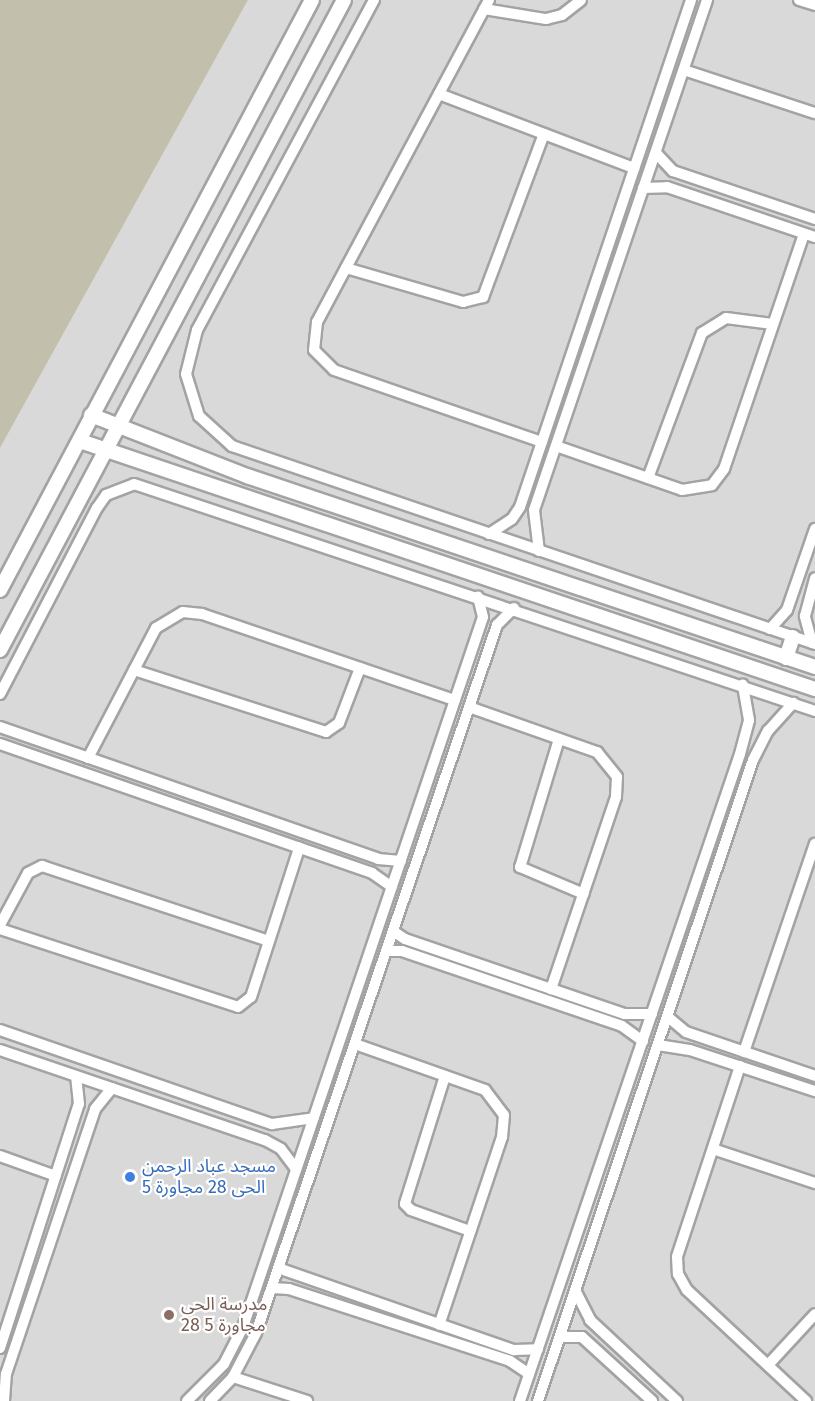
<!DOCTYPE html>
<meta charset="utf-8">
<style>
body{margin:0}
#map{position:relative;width:815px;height:1401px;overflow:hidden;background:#eee9e2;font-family:"Fira Sans","Noto Sans Arabic",sans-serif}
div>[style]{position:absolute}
.residential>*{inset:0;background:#dad9d9}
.construction>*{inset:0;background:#c2c0ad}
.roads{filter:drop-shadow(2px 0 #a3a3a3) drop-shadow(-2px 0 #a3a3a3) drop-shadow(0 2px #a3a3a3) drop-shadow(0 -2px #a3a3a3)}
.minor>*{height:10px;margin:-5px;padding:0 5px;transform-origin:5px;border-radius:5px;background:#fff}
.tertiary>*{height:14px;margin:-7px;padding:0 7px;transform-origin:7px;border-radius:7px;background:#fff}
.dots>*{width:16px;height:16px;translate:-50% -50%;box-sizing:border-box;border:3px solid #fff;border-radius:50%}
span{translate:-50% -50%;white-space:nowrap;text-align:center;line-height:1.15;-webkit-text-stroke:4.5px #fff;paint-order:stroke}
.shop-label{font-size:18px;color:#366cbe}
.left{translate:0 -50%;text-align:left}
.education-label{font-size:18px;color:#785e54}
</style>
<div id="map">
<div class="residential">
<i style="clip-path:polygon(248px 0,815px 0,815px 1401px,0 1401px,0 448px)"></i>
</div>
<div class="construction">
<i style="clip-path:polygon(0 0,248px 0,0 448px)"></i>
</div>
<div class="roads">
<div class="minor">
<i style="left:374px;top:0;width:374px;rotate:118.2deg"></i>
<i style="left:197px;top:330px;width:45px;rotate:104deg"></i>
<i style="left:186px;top:374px;width:44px;rotate:72.8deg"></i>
<i style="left:199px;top:416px;width:45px;rotate:42.3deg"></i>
<i style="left:232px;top:446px;width:616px;rotate:18.76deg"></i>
<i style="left:489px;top:0;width:365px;rotate:118.1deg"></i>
<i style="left:317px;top:322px;width:28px;rotate:96deg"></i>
<i style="left:314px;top:350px;width:28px;rotate:45deg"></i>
<i style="left:334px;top:370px;width:220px;rotate:19.1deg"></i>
<i style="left:799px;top:0;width:17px;rotate:17deg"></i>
<i style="left:484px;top:9px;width:63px;rotate:9.2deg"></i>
<i style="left:546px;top:19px;width:16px;rotate:-14deg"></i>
<i style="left:562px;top:15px;width:24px;rotate:-38deg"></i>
<i style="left:684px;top:70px;width:138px;rotate:18.2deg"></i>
<i style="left:439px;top:94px;width:209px;rotate:20.8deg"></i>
<i style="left:656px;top:153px;width:25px;rotate:47deg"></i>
<i style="left:673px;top:171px;width:150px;rotate:18.7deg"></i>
<i style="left:643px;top:188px;width:24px;rotate:-2deg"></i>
<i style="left:667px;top:187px;width:156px;rotate:18.7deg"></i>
<i style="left:346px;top:268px;width:122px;rotate:16.2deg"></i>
<i style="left:463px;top:302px;width:21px;rotate:-14deg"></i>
<i style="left:483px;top:297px;width:174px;rotate:-69.5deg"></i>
<i style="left:556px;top:446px;width:133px;rotate:19.2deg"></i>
<i style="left:682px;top:490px;width:30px;rotate:-9deg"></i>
<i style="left:712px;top:485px;width:20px;rotate:-53deg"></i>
<i style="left:724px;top:469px;width:248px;rotate:-71.2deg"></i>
<i style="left:648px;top:478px;width:155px;rotate:-69.6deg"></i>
<i style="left:702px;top:333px;width:28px;rotate:-32deg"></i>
<i style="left:726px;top:318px;width:47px;rotate:7.3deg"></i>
<i style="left:489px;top:534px;width:27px;rotate:-33deg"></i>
<i style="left:512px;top:519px;width:14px;rotate:-56deg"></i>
<i style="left:520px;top:507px;width:535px;rotate:-71.36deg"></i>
<i style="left:539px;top:551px;width:41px;rotate:-97deg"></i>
<i style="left:534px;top:510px;width:539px;rotate:-71.26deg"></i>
<i style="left:770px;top:629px;width:25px;rotate:-48deg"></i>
<i style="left:787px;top:610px;width:86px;rotate:-70.9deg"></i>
<i style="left:812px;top:643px;width:28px;rotate:-105deg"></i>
<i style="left:805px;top:616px;width:39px;rotate:-75deg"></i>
<i style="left:134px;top:670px;width:202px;rotate:17.9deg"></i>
<i style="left:326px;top:732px;width:16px;rotate:-35deg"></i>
<i style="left:339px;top:723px;width:59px;rotate:-69.1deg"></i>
<i style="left:0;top:694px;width:210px;rotate:-62.5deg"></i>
<i style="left:97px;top:508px;width:16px;rotate:-55deg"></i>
<i style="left:106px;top:495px;width:30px;rotate:-21deg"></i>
<i style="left:134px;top:484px;width:718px;rotate:18.43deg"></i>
<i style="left:469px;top:707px;width:136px;rotate:19.4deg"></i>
<i style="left:597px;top:752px;width:32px;rotate:51deg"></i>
<i style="left:617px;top:777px;width:20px;rotate:93deg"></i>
<i style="left:616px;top:797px;width:203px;rotate:108.7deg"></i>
<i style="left:0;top:727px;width:400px;rotate:19.2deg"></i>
<i style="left:378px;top:859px;width:23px;rotate:5deg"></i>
<i style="left:559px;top:739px;width:134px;rotate:106.9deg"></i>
<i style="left:520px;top:867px;width:69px;rotate:22.9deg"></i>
<i style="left:0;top:744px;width:394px;rotate:19.1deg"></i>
<i style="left:372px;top:873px;width:24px;rotate:35deg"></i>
<i style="left:88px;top:758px;width:147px;rotate:-62.4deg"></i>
<i style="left:156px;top:628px;width:31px;rotate:-31deg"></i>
<i style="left:183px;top:612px;width:19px;rotate:6deg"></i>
<i style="left:202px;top:614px;width:267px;rotate:18.8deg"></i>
<i style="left:0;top:925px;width:59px;rotate:-61.7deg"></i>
<i style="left:28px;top:873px;width:16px;rotate:-27deg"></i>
<i style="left:42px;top:866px;width:239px;rotate:18.3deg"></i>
<i style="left:0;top:929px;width:250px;rotate:18.1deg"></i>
<i style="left:238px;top:1007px;width:16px;rotate:-38deg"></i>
<i style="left:251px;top:997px;width:157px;rotate:-72.1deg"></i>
<i style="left:393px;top:931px;width:14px;rotate:34deg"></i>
<i style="left:405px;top:939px;width:231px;rotate:18.9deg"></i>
<i style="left:624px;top:1014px;width:28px"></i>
<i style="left:386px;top:951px;width:16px"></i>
<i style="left:402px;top:951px;width:232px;rotate:18.8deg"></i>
<i style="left:622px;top:1026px;width:26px;rotate:36deg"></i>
<i style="left:668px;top:1017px;width:23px;rotate:40deg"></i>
<i style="left:686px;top:1032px;width:136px;rotate:18.8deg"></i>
<i style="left:0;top:1030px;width:288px;rotate:19.1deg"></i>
<i style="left:272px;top:1124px;width:42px;rotate:-8.1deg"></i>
<i style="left:355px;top:1044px;width:138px;rotate:19.5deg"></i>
<i style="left:485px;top:1090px;width:31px;rotate:53deg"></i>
<i style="left:504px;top:1115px;width:22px;rotate:95deg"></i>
<i style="left:502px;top:1137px;width:198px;rotate:108.5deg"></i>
<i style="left:658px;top:1045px;width:32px;rotate:9deg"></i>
<i style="left:690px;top:1050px;width:132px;rotate:18.2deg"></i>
<i style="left:0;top:1050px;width:280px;rotate:18.8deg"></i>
<i style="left:265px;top:1140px;width:18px;rotate:29deg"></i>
<i style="left:281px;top:1149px;width:25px;rotate:53deg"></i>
<i style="left:744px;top:1052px;width:220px;rotate:-71.2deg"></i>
<i style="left:740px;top:1066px;width:201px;rotate:108.3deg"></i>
<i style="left:677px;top:1257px;width:17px;rotate:87deg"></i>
<i style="left:678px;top:1274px;width:18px;rotate:61deg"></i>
<i style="left:687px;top:1290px;width:163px;rotate:43deg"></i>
<i style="left:445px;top:1076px;width:134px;rotate:107.4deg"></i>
<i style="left:405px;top:1204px;width:8px;rotate:45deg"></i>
<i style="left:411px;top:1210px;width:63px;rotate:19.6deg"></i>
<i style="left:713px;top:1149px;width:108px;rotate:18.4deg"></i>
<i style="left:0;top:1156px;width:59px;rotate:19.7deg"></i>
<i style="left:278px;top:1268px;width:250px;rotate:19.2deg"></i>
<i style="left:514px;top:1350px;width:24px;rotate:-2deg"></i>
<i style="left:272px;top:1288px;width:17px;rotate:3deg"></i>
<i style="left:289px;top:1289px;width:232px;rotate:18deg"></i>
<i style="left:510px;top:1361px;width:23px;rotate:34deg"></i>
<i style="left:575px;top:1290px;width:34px;rotate:63deg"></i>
<i style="left:590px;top:1320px;width:119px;rotate:43deg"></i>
<i style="left:560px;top:1337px;width:22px"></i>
<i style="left:582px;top:1337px;width:95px;rotate:42.4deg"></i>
<i style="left:0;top:1348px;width:256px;rotate:-72.1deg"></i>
<i style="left:79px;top:1104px;width:28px;rotate:-96deg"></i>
<i style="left:768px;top:1365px;width:69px;rotate:-47.3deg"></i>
<i style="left:233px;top:1377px;width:78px;rotate:18deg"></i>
<i style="left:4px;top:1401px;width:27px;rotate:-86deg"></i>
<i style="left:6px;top:1374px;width:280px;rotate:-71.4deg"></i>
<i style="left:95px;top:1109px;width:27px;rotate:-51deg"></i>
<i style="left:187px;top:1401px;width:52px;rotate:-45deg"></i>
<i style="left:224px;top:1364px;width:42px;rotate:-62.8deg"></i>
<i style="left:243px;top:1327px;width:749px;rotate:-71.32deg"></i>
<i style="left:483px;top:617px;width:21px;rotate:-104deg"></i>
<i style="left:210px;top:1401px;width:33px;rotate:-46deg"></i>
<i style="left:233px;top:1377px;width:50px;rotate:-62.4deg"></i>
<i style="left:256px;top:1333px;width:748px;rotate:-71.2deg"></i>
<i style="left:497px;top:625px;width:24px;rotate:-45deg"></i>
<i style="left:520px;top:1401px;width:683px;rotate:-71.22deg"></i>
<i style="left:740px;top:754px;width:35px;rotate:-75deg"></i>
<i style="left:749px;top:720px;width:36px;rotate:-100deg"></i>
<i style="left:538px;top:1401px;width:676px;rotate:-71.46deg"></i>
<i style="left:753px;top:760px;width:33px;rotate:-63deg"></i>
<i style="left:768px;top:731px;width:38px;rotate:-48deg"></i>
</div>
<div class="tertiary">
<i style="left:91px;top:415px;width:168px;rotate:21.4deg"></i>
<i style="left:247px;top:476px;width:599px;rotate:18.59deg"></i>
<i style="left:80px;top:441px;width:776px;rotate:18.65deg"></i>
<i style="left:0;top:590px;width:667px;rotate:-62.13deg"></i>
<i style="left:0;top:650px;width:735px;rotate:-62.11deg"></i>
<i style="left:786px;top:658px;width:22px;rotate:-72deg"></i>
</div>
</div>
<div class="dots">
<i style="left:130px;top:1177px;background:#3f7fe0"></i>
<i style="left:169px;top:1315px;background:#8d6e63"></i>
</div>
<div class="shop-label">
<span class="left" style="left:142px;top:1177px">مسجد عباد الرحمن<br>الحى 28 مجاورة 5</span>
</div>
<div class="education-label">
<span class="left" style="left:181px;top:1315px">مدرسة الحى<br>28 مجاورة 5</span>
</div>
</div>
